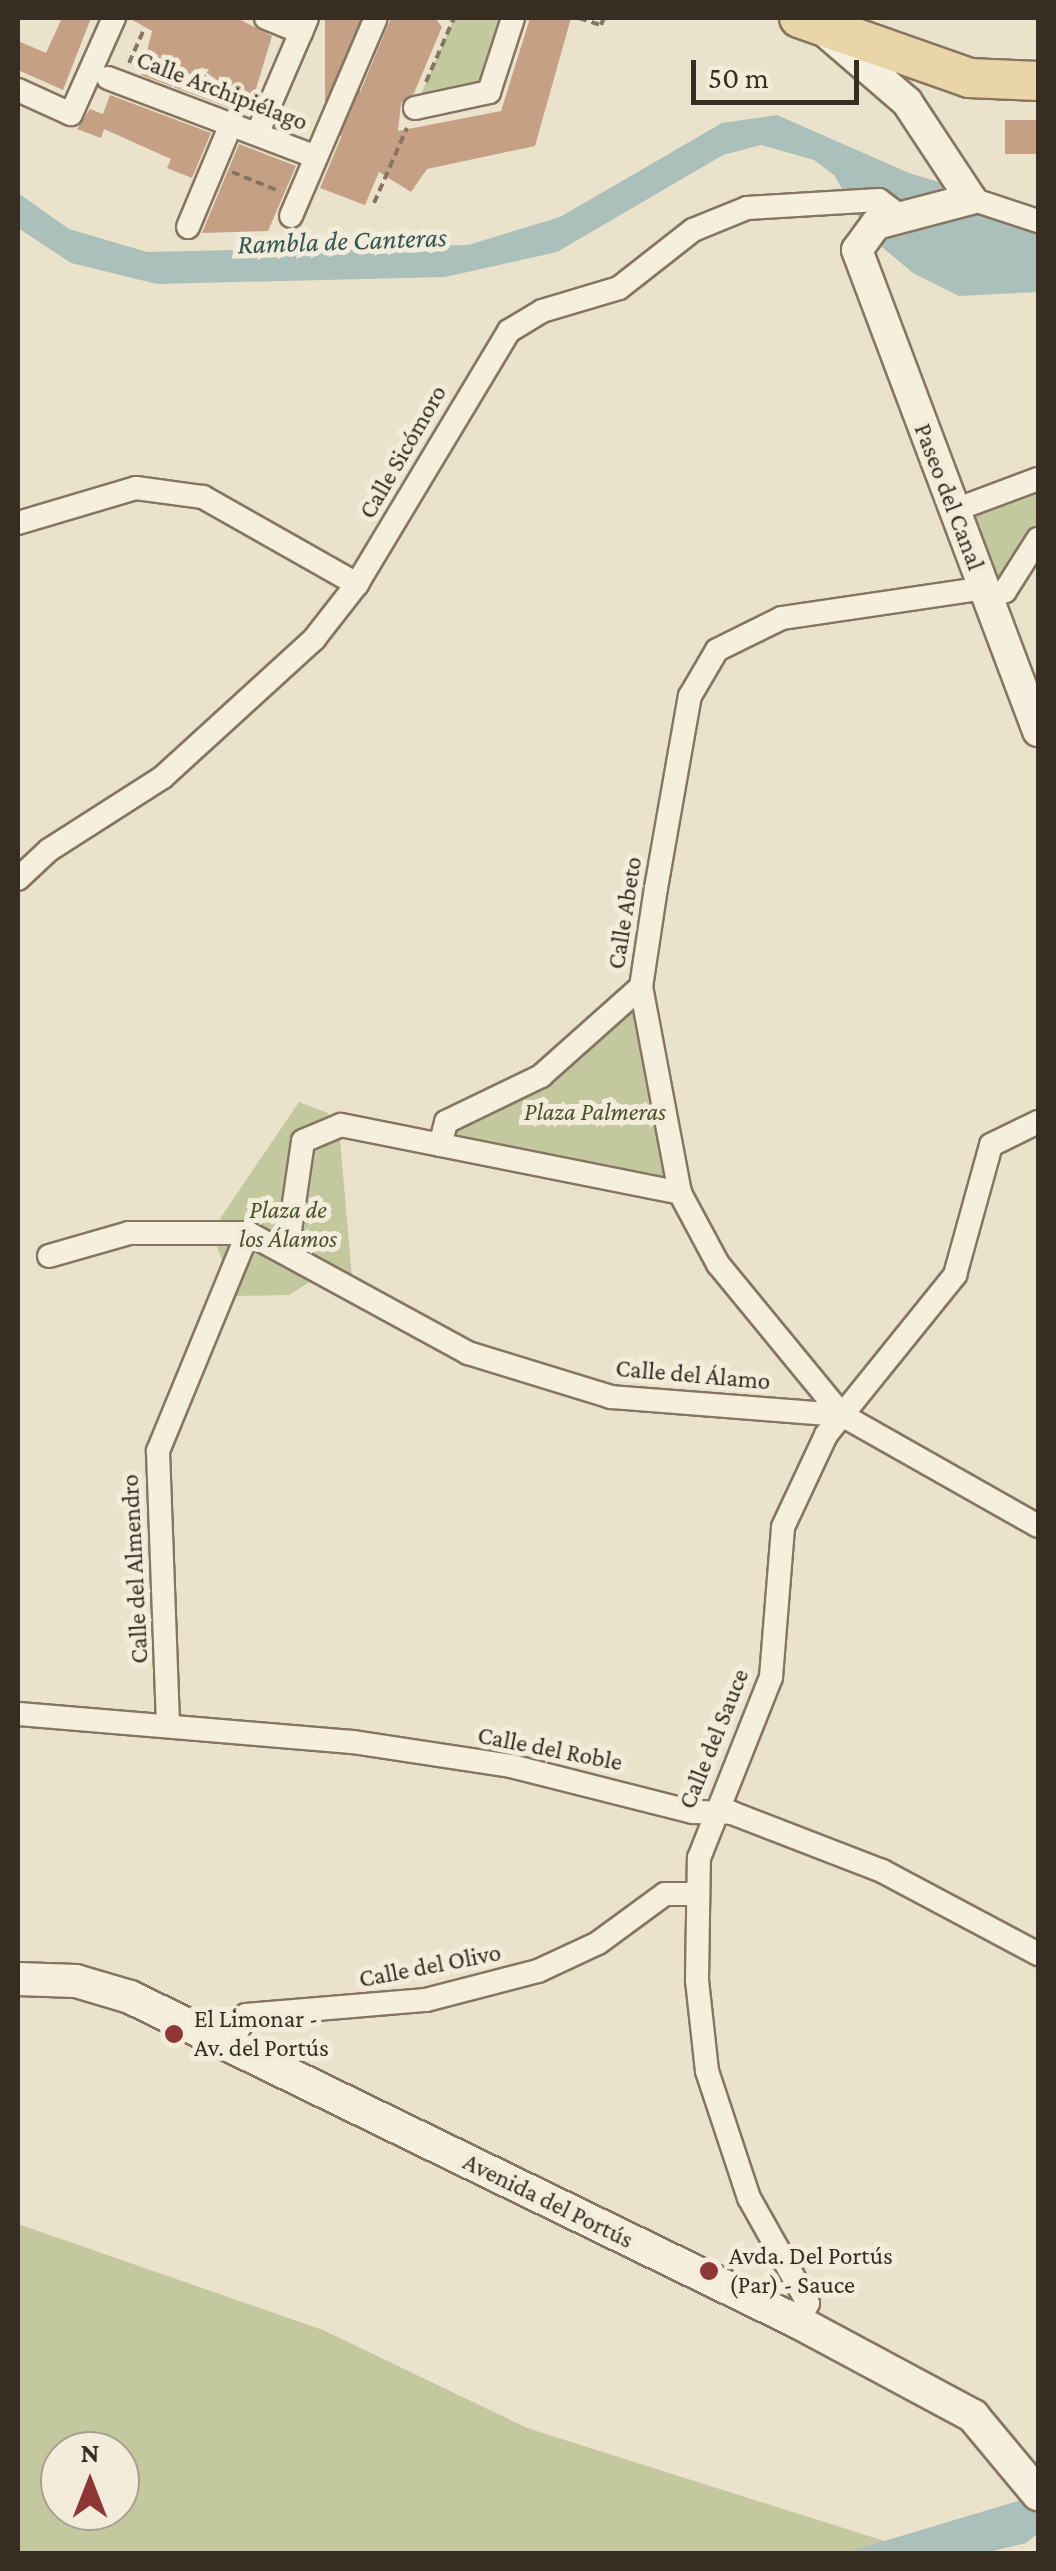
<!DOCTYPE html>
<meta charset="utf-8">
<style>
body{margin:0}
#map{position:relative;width:1056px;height:2571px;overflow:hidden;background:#ebe2cb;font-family:"Crimson Pro",serif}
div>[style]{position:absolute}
.green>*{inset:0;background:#c3c89f}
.water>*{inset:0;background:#abc0ba}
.building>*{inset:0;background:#c5a084;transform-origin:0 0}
.path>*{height:4px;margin-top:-2px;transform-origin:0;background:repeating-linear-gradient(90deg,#867560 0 8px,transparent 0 13px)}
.roads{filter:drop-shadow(2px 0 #867560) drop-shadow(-2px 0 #867560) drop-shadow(0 2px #867560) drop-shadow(0 -2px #867560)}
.minor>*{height:22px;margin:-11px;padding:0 11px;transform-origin:11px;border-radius:11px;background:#f6efdd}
.tertiary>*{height:30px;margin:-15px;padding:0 15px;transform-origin:15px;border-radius:15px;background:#f6efdd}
.secondary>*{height:32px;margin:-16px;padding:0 16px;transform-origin:16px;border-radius:16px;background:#f6efdd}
.primary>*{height:38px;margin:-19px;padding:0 19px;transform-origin:19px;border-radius:19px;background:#e9d5a7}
.dots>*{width:28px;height:28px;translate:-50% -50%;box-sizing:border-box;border:5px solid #f3ecda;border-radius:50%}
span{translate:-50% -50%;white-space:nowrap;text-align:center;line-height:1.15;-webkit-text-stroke:10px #f3ecda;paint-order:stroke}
.street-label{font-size:25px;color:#382d22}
.park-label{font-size:25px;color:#48532b;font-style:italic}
.poi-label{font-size:25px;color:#382d22}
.left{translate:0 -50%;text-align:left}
.water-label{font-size:28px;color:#335654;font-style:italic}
.frame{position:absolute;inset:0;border:20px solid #382d22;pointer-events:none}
.north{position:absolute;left:40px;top:2431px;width:100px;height:100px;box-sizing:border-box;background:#f3ecda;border:2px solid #a8a090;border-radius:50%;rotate:0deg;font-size:28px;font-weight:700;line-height:40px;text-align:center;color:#382d22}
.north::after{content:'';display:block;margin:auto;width:35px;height:45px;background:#8f3636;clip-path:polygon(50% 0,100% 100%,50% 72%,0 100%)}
.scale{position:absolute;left:691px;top:60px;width:168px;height:45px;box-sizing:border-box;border:5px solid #382d22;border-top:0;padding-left:12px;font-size:30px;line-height:35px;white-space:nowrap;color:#382d22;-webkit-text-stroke:8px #f3ecda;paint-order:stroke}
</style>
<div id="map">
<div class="green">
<i style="clip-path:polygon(454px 18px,513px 18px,489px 92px,415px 108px)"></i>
<i style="clip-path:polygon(1038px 479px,1038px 539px,988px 597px,955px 510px)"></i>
<i style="clip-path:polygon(641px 987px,680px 1193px,440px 1145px,446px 1122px,496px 1100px)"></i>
<i style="clip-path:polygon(299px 1102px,328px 1113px,340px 1140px,352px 1277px,316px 1278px,289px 1295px,235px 1296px,215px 1241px,221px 1217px)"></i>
<i style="clip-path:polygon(evenodd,18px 2224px,323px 2330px,527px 2428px,891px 2543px,841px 2554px,18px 2554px,18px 2224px,60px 2451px,120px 2451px,120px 2511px,60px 2511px,60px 2451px)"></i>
</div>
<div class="water">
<i style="clip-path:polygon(777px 115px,909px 173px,1038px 212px,1038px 292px,959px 296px,913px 273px,870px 237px,834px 175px,814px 160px,761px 145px,723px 155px,557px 252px,445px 277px,157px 284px,71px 263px,18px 228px,18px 193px,69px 229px,147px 252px,468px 245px,560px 217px,722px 123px)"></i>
<i style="clip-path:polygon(1038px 2495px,1038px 2533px,1026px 2543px,985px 2553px,841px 2554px)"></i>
</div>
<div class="building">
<i style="clip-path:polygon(62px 18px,91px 18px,63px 90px,18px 70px,18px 41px,46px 53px)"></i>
<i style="clip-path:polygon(129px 18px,237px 18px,272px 36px,252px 102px,243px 98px,238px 111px,141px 75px,152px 31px)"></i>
<i style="left:325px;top:18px;width:35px;height:118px"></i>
<i style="clip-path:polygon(391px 18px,435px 18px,442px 27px,414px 93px,401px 103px,398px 131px,501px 111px,530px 18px,571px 18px,535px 146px,427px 169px,411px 192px,379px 172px,365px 205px,320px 188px)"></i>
<i style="clip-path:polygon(110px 95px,211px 133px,192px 178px,167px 168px,171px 159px,104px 129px,101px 138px,77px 129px,90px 109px,103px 114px)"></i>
<i style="left:1038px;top:120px;width:34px;height:33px;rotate:90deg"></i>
<i style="clip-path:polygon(239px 144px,296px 166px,268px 231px,202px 233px)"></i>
</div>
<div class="path">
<i style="left:579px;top:18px;width:23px;rotate:18deg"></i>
<i style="left:601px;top:25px;width:8px;rotate:-67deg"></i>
<i style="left:129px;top:63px;width:35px;rotate:-66deg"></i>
<i style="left:426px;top:82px;width:70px;rotate:-66.4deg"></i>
<i style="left:232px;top:172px;width:51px;rotate:22deg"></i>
<i style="left:374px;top:203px;width:82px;rotate:-66.3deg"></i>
</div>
<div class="roads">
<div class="minor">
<i style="left:266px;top:18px;width:38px;rotate:22deg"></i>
<i style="left:108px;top:78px;width:222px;rotate:20.8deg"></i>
<i style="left:18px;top:90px;width:58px;rotate:24.4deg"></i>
<i style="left:71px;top:114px;width:105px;rotate:-65.9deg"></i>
<i style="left:415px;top:108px;width:76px;rotate:-12.2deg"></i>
<i style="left:489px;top:92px;width:78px;rotate:-72deg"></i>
<i style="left:258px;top:132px;width:124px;rotate:-66.7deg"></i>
<i style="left:971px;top:199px;width:71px;rotate:18.2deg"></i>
<i style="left:291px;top:216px;width:215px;rotate:-66.8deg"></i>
<i style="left:188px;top:227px;width:106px;rotate:-67.3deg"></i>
<i style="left:955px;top:510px;width:89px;rotate:-20.5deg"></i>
<i style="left:18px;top:523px;width:123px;rotate:-16.5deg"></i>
<i style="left:136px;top:488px;width:68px;rotate:7.7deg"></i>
<i style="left:203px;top:497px;width:177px;rotate:29.5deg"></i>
<i style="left:988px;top:597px;width:18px;rotate:-19deg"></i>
<i style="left:1005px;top:591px;width:62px;rotate:-57.6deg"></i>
<i style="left:18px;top:879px;width:42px;rotate:-43.1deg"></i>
<i style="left:49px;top:850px;width:135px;rotate:-32.6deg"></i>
<i style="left:163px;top:777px;width:205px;rotate:-42.4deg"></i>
<i style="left:314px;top:639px;width:70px;rotate:-52deg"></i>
<i style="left:357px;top:584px;width:295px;rotate:-59deg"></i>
<i style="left:509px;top:331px;width:39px;rotate:-31deg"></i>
<i style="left:542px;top:311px;width:80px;rotate:-16.6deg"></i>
<i style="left:619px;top:288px;width:94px;rotate:-38.1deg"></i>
<i style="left:693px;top:230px;width:58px;rotate:-22.2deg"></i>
<i style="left:747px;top:208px;width:132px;rotate:-3.5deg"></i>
<i style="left:879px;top:200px;width:25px;rotate:37deg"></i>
<i style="left:440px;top:1145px;width:24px;rotate:-75deg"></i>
<i style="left:446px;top:1122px;width:106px;rotate:-25.8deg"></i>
<i style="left:541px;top:1076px;width:134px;rotate:-41.7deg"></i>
<i style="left:287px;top:1251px;width:111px;rotate:-81.7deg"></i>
<i style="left:303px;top:1141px;width:41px;rotate:-22.8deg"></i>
<i style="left:341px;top:1125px;width:346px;rotate:11.3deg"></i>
<i style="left:49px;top:1256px;width:83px;rotate:-16deg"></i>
<i style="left:129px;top:1233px;width:119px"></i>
<i style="left:842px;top:1415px;width:195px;rotate:-129.4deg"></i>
<i style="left:718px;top:1264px;width:81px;rotate:-118.2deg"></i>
<i style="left:680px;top:1193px;width:210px;rotate:-100.7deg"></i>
<i style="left:641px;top:987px;width:100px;rotate:-81.4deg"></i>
<i style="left:656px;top:888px;width:195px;rotate:-80deg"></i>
<i style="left:690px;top:696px;width:53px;rotate:-59.6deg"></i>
<i style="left:717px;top:650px;width:72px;rotate:-26.2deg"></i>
<i style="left:782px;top:618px;width:204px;rotate:-8.4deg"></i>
<i style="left:18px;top:1714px;width:336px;rotate:4.8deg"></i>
<i style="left:353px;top:1742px;width:160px;rotate:8.6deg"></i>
<i style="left:511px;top:1766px;width:188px;rotate:14.2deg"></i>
<i style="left:693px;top:1812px;width:39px;rotate:1deg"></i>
<i style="left:732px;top:1813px;width:161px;rotate:21.1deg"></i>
<i style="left:882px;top:1871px;width:177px;rotate:28deg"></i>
<i style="left:168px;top:1724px;width:273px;rotate:-92.1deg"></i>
<i style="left:158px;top:1451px;width:236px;rotate:-67.6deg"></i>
<i style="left:248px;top:1233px;width:251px;rotate:28.6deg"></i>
<i style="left:468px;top:1353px;width:150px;rotate:17.1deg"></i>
<i style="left:611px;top:1397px;width:232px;rotate:4.5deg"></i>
<i style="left:842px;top:1415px;width:225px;rotate:29.5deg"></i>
<i style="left:230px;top:2045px;width:34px;rotate:-62deg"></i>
<i style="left:246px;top:2015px;width:181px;rotate:-4.8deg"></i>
<i style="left:426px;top:2000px;width:116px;rotate:-14.5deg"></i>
<i style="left:538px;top:1971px;width:66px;rotate:-25deg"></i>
<i style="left:598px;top:1943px;width:83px;rotate:-36.2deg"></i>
<i style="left:665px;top:1894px;width:31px"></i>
<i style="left:798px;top:2322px;width:21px;rotate:-62deg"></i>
<i style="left:808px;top:2303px;width:120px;rotate:-119.3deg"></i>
<i style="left:749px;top:2198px;width:134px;rotate:-108.3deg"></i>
<i style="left:707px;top:2071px;width:92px;rotate:-96.3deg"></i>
<i style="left:697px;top:1980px;width:122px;rotate:-89.1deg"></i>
<i style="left:699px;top:1858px;width:195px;rotate:-68.3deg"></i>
<i style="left:771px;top:1677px;width:150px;rotate:-85.4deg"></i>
<i style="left:783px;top:1527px;width:102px;rotate:-64.9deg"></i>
<i style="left:826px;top:1435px;width:206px;rotate:-51.1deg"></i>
<i style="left:955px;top:1275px;width:135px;rotate:-74.5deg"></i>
<i style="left:991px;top:1145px;width:52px;rotate:-26.1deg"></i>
</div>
<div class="tertiary">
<i style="left:828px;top:34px;width:104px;rotate:40.7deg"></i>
<i style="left:907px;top:102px;width:116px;rotate:56.6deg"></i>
<i style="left:971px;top:199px;width:98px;rotate:165.3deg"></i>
<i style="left:876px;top:224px;width:32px;rotate:126deg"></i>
<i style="left:857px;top:250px;width:514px;rotate:69.38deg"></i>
</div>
<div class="secondary">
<i style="left:18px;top:1979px;width:58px;rotate:2deg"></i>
<i style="left:76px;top:1981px;width:56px;rotate:16.5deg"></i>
<i style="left:130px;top:1997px;width:743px;rotate:25.94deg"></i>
<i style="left:798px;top:2322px;width:199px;rotate:28.2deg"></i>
<i style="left:973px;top:2416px;width:102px;rotate:50.2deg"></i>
</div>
<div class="primary">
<i style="left:799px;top:18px;width:180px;rotate:19.4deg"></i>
<i style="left:969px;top:78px;width:69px;rotate:2.5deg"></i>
</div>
</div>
<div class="dots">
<i style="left:174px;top:2034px;background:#8f3636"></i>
<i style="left:709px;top:2271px;background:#8f3636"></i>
</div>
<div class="street-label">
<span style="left:222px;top:91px;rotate:21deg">Calle Archipiélago</span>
<span style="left:403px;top:452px;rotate:-60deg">Calle Sicómoro</span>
<span style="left:949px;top:497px;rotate:69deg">Paseo del Canal</span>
<span style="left:625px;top:913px;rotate:-81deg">Calle Abeto</span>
<span style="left:693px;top:1375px;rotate:5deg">Calle del Álamo</span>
<span style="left:135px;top:1569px;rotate:-93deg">Calle del Almendro</span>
<span style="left:714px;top:1739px;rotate:-68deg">Calle del Sauce</span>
<span style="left:550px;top:1749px;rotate:11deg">Calle del Roble</span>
<span style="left:430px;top:1966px;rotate:-11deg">Calle del Olivo</span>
<span style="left:548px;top:2201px;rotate:26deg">Avenida del Portús</span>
</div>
<div class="park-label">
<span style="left:595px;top:1112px">Plaza Palmeras</span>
<span style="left:288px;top:1225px">Plaza de<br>los Álamos</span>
</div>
<div class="poi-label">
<span class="left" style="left:194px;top:2034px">El Limonar -<br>Av. del Portús</span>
<span class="left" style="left:729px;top:2271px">Avda. Del Portús<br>(Par) - Sauce</span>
</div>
<div class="water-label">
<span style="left:342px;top:241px;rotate:-2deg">Rambla de Canteras</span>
</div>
<div class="frame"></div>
<div class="north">N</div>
<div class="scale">50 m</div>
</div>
